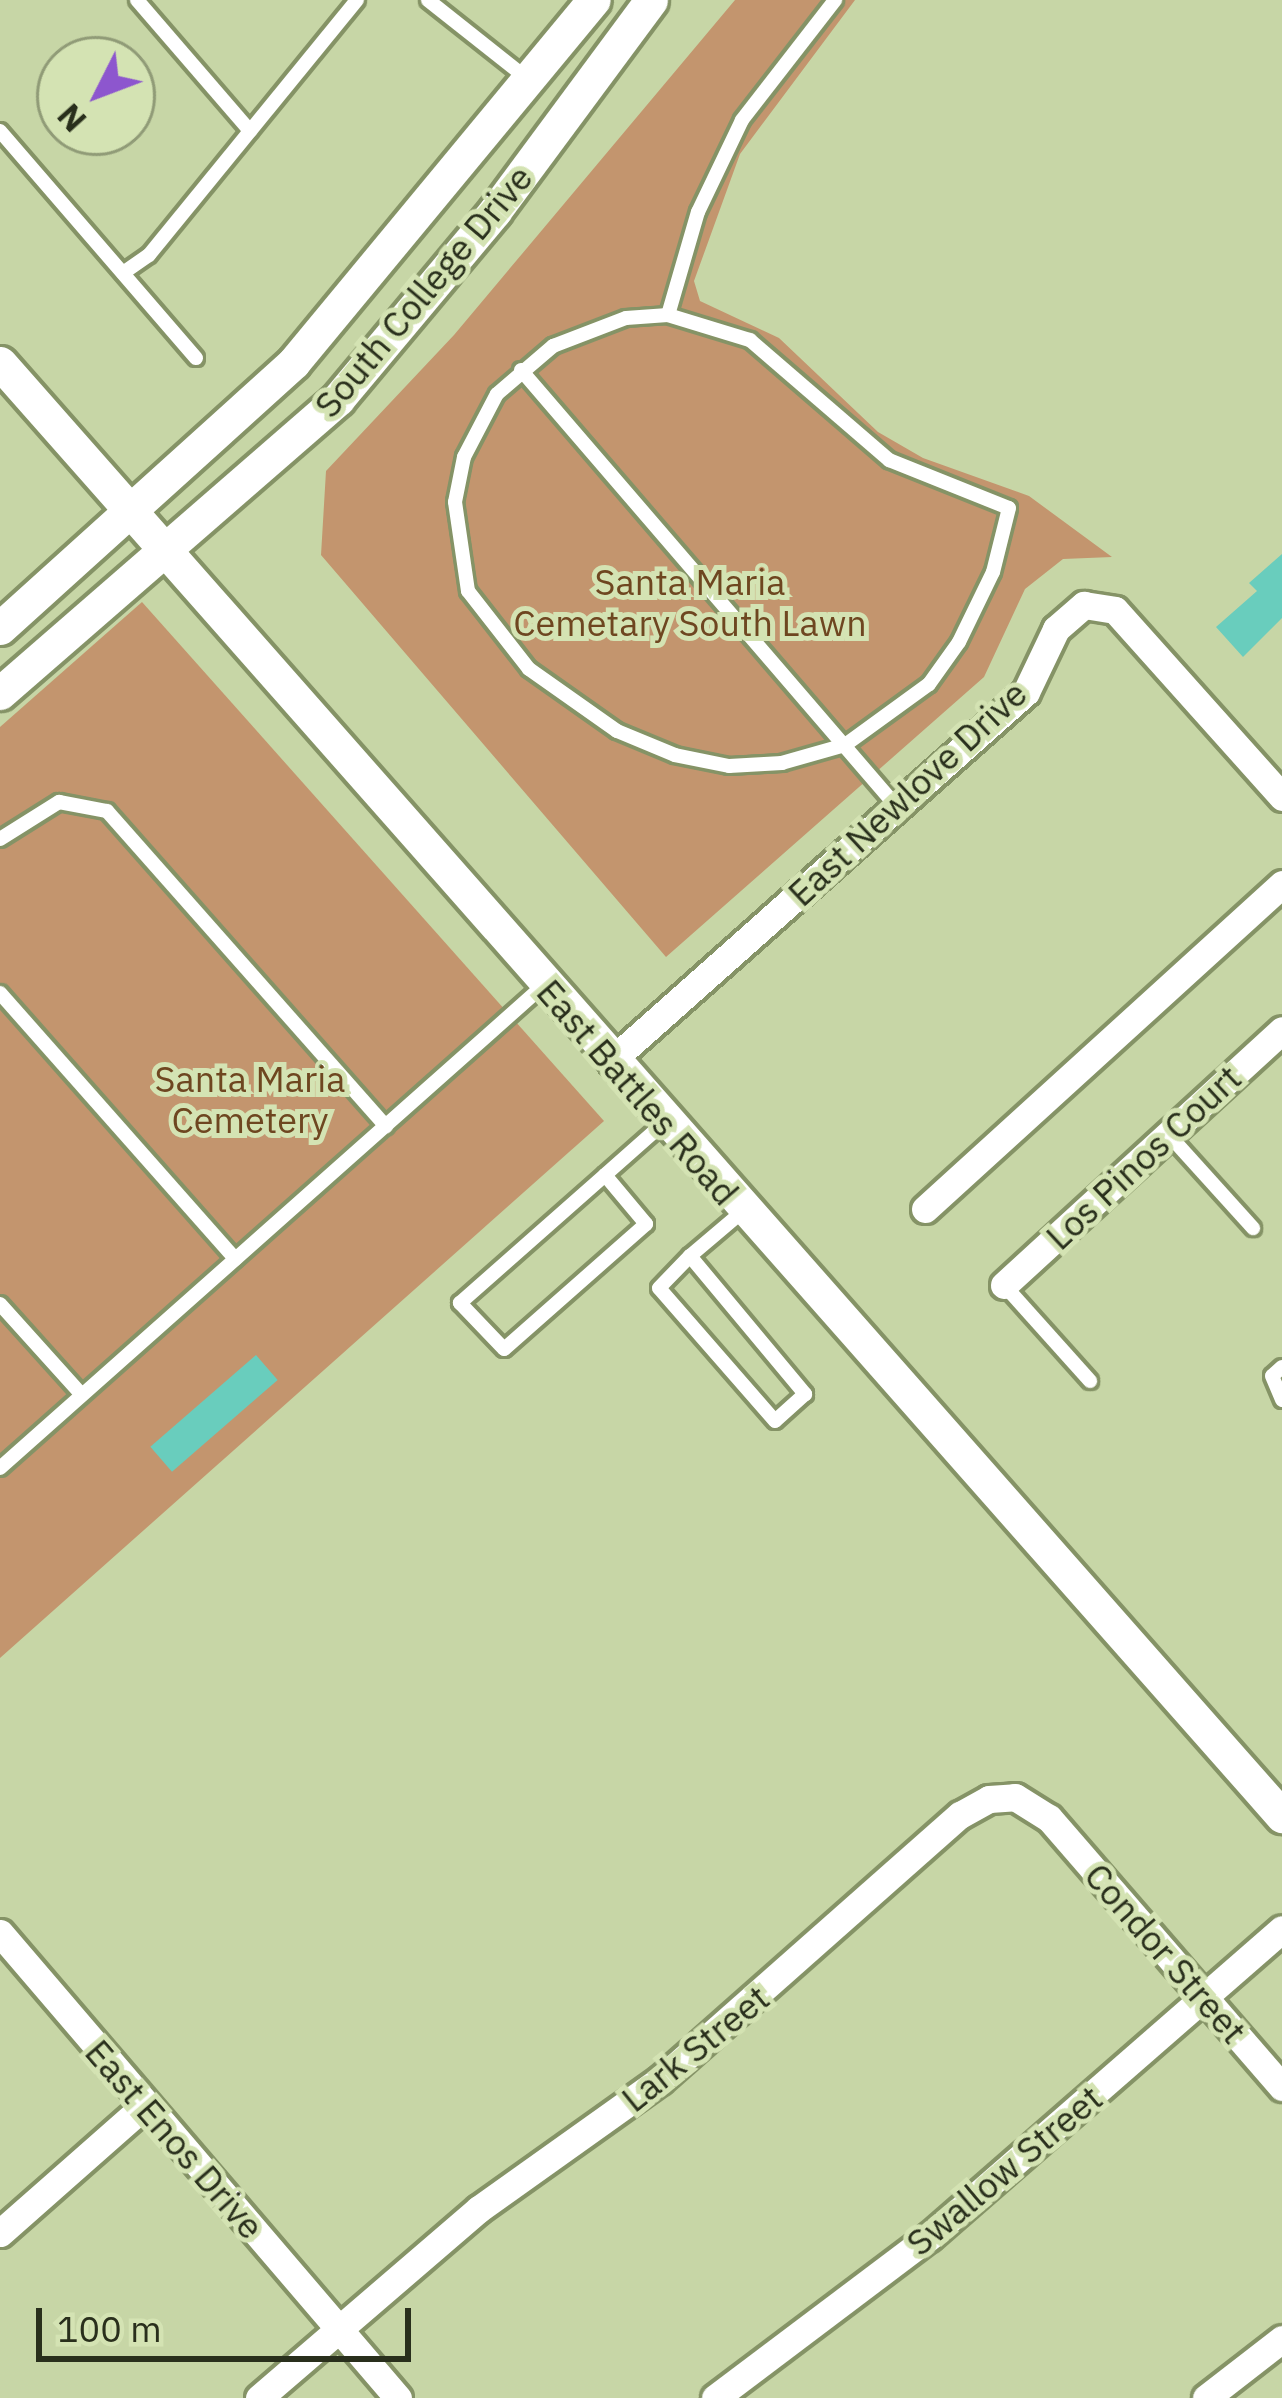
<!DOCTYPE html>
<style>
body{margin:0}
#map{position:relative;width:1282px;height:2398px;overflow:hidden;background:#c7d6a6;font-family:"IBM Plex Sans",sans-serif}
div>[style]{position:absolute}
.green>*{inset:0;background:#c3956e}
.building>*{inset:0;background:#69cdbd;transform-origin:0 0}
.roads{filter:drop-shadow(3px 0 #859366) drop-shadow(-3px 0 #859366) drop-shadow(0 3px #859366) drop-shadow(0 -3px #859366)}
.service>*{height:14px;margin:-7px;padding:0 7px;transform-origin:7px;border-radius:7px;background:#fff}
.minor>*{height:27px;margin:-13.5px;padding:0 13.5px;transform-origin:13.5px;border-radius:13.5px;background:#fff}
.tertiary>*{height:33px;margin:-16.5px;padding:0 16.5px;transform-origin:16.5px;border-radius:16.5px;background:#fff}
span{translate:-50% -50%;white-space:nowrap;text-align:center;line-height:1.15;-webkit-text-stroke:10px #d4e3b3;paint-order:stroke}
.street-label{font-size:36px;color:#292f1c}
.park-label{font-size:36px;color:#6e4620}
.north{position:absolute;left:36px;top:36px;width:120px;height:120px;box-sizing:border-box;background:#d4e3b3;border:3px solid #909b77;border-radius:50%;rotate:228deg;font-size:33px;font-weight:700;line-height:48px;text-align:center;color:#292f1c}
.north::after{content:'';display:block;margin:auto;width:42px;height:54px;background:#8d56ce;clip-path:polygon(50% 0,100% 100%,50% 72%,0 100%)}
.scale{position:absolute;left:36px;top:2308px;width:375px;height:54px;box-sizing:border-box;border:6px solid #292f1c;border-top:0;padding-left:15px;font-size:36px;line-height:42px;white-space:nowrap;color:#292f1c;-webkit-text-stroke:9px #d4e3b3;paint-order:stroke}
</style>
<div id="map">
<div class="green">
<i style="clip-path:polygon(735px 0,855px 0,740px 154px,694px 281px,700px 301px,779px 338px,878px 432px,923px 458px,1029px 496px,1112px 557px,1063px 559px,1025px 589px,984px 677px,666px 957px,321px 555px,326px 471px,454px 335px)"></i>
<i style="clip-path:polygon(142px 602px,604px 1121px,0 1658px,0 727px)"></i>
</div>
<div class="building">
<i style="clip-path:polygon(1282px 554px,1282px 618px,1243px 657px,1216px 627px,1257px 591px,1249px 583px)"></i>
<i style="left:256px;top:1355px;width:33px;height:140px;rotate:49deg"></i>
</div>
<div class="roads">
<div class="service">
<i style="left:137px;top:0;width:173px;rotate:49.2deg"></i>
<i style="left:428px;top:0;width:124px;rotate:38.4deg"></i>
<i style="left:0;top:131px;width:300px;rotate:49.2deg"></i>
<i style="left:123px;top:273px;width:32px;rotate:-35deg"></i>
<i style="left:149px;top:255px;width:329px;rotate:-50.8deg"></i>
<i style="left:668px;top:315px;width:86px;rotate:17deg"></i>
<i style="left:750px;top:340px;width:184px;rotate:40.8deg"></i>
<i style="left:889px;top:460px;width:129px;rotate:21.8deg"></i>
<i style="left:1009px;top:508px;width:66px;rotate:104deg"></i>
<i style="left:993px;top:572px;width:78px;rotate:115.9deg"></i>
<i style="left:959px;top:642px;width:52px;rotate:125.5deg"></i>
<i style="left:929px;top:684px;width:104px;rotate:144deg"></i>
<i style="left:845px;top:745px;width:66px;rotate:164.1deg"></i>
<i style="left:782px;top:763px;width:53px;rotate:176.8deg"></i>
<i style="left:729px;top:766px;width:55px;rotate:-168.5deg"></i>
<i style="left:675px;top:755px;width:63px;rotate:-157.5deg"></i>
<i style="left:617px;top:731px;width:108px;rotate:-144.8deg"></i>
<i style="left:529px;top:669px;width:99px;rotate:-128deg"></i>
<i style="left:468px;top:591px;width:90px;rotate:-98.3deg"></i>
<i style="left:455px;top:502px;width:46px;rotate:-78.7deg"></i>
<i style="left:464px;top:457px;width:71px;rotate:-62.4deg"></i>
<i style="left:497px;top:394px;width:74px;rotate:-40.6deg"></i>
<i style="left:553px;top:346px;width:78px;rotate:-21deg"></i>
<i style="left:626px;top:318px;width:42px;rotate:-4.1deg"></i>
<i style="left:668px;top:315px;width:107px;rotate:-73.8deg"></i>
<i style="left:698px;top:212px;width:102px;rotate:-64.4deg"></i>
<i style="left:742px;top:120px;width:152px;rotate:-52.2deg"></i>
<i style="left:521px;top:370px;width:576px;rotate:49.29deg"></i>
<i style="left:0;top:839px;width:70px;rotate:-32.1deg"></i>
<i style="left:59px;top:802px;width:49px;rotate:10.6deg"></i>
<i style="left:107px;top:811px;width:421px;rotate:48.5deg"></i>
<i style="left:0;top:993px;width:355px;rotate:48.5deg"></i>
<i style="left:1168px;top:1134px;width:127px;rotate:47.9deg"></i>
<i style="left:605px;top:1175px;width:64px;rotate:50.1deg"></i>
<i style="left:646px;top:1224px;width:189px;rotate:138.6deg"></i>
<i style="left:504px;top:1349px;width:64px;rotate:-133.7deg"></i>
<i style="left:460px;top:1303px;width:193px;rotate:-41.4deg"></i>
<i style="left:605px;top:1175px;width:80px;rotate:-41.5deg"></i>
<i style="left:690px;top:1256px;width:180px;rotate:50.2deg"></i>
<i style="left:805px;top:1394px;width:40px;rotate:138deg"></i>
<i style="left:775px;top:1421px;width:176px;rotate:-131.1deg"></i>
<i style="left:659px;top:1288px;width:45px;rotate:-45.9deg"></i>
<i style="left:690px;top:1256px;width:70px;rotate:-40.3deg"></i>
<i style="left:1004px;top:1285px;width:129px;rotate:48.1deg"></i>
<i style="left:0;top:1304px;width:122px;rotate:48deg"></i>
<i style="left:1282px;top:1367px;width:13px;rotate:138deg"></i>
<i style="left:1272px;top:1376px;width:26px;rotate:67deg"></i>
<i style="left:0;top:1468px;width:727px;rotate:-41.6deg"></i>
</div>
<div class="minor">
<i style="left:611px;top:1061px;width:555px;rotate:-41.64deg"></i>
<i style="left:1026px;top:692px;width:70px;rotate:-64.5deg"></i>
<i style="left:1056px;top:629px;width:37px;rotate:-41deg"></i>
<i style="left:1084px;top:605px;width:31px;rotate:9deg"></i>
<i style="left:1115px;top:610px;width:251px;rotate:48.2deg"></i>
<i style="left:925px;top:1209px;width:483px;rotate:-42.3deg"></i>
<i style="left:1004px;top:1285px;width:377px;rotate:-42.5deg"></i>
<i style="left:0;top:1933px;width:612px;rotate:49.44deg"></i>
<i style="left:0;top:2233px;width:193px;rotate:-41.4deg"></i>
<i style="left:259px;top:2398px;width:290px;rotate:-40.7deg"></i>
<i style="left:479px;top:2209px;width:222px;rotate:-35.5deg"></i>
<i style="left:660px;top:2080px;width:400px;rotate:-41.5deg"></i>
<i style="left:960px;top:1815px;width:33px;rotate:-29deg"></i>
<i style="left:989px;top:1799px;width:26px;rotate:-4deg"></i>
<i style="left:1015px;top:1797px;width:40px;rotate:32deg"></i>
<i style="left:1049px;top:1818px;width:356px;rotate:49.1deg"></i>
<i style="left:715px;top:2398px;width:268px;rotate:-37deg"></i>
<i style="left:929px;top:2237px;width:468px;rotate:-41.1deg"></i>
<i style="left:1206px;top:2398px;width:96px;rotate:-37.8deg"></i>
</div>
<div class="tertiary">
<i style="left:0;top:363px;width:1938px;rotate:48.58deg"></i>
<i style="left:0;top:628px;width:396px;rotate:-42.1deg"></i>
<i style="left:294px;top:362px;width:470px;rotate:-50.4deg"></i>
<i style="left:0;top:693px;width:448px;rotate:-41deg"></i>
<i style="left:338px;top:399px;width:245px;rotate:-50.1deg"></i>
<i style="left:495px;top:211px;width:262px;rotate:-53.5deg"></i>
</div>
</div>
<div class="street-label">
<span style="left:423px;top:291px;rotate:-50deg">South College Drive</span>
<span style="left:907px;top:793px;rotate:-43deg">East Newlove Drive</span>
<span style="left:638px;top:1092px;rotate:49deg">East Battles Road</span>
<span style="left:1143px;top:1157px;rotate:-43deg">Los Pinos Court</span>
<span style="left:1166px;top:1953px;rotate:49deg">Condor Street</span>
<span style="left:695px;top:2048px;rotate:-39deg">Lark Street</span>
<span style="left:175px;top:2139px;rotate:49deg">East Enos Drive</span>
<span style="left:1004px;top:2170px;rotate:-40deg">Swallow Street</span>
</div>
<div class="park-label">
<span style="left:690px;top:602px">Santa Maria<br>Cemetary South Lawn</span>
<span style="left:250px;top:1099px">Santa Maria<br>Cemetery</span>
</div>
<div class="north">N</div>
<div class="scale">100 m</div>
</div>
